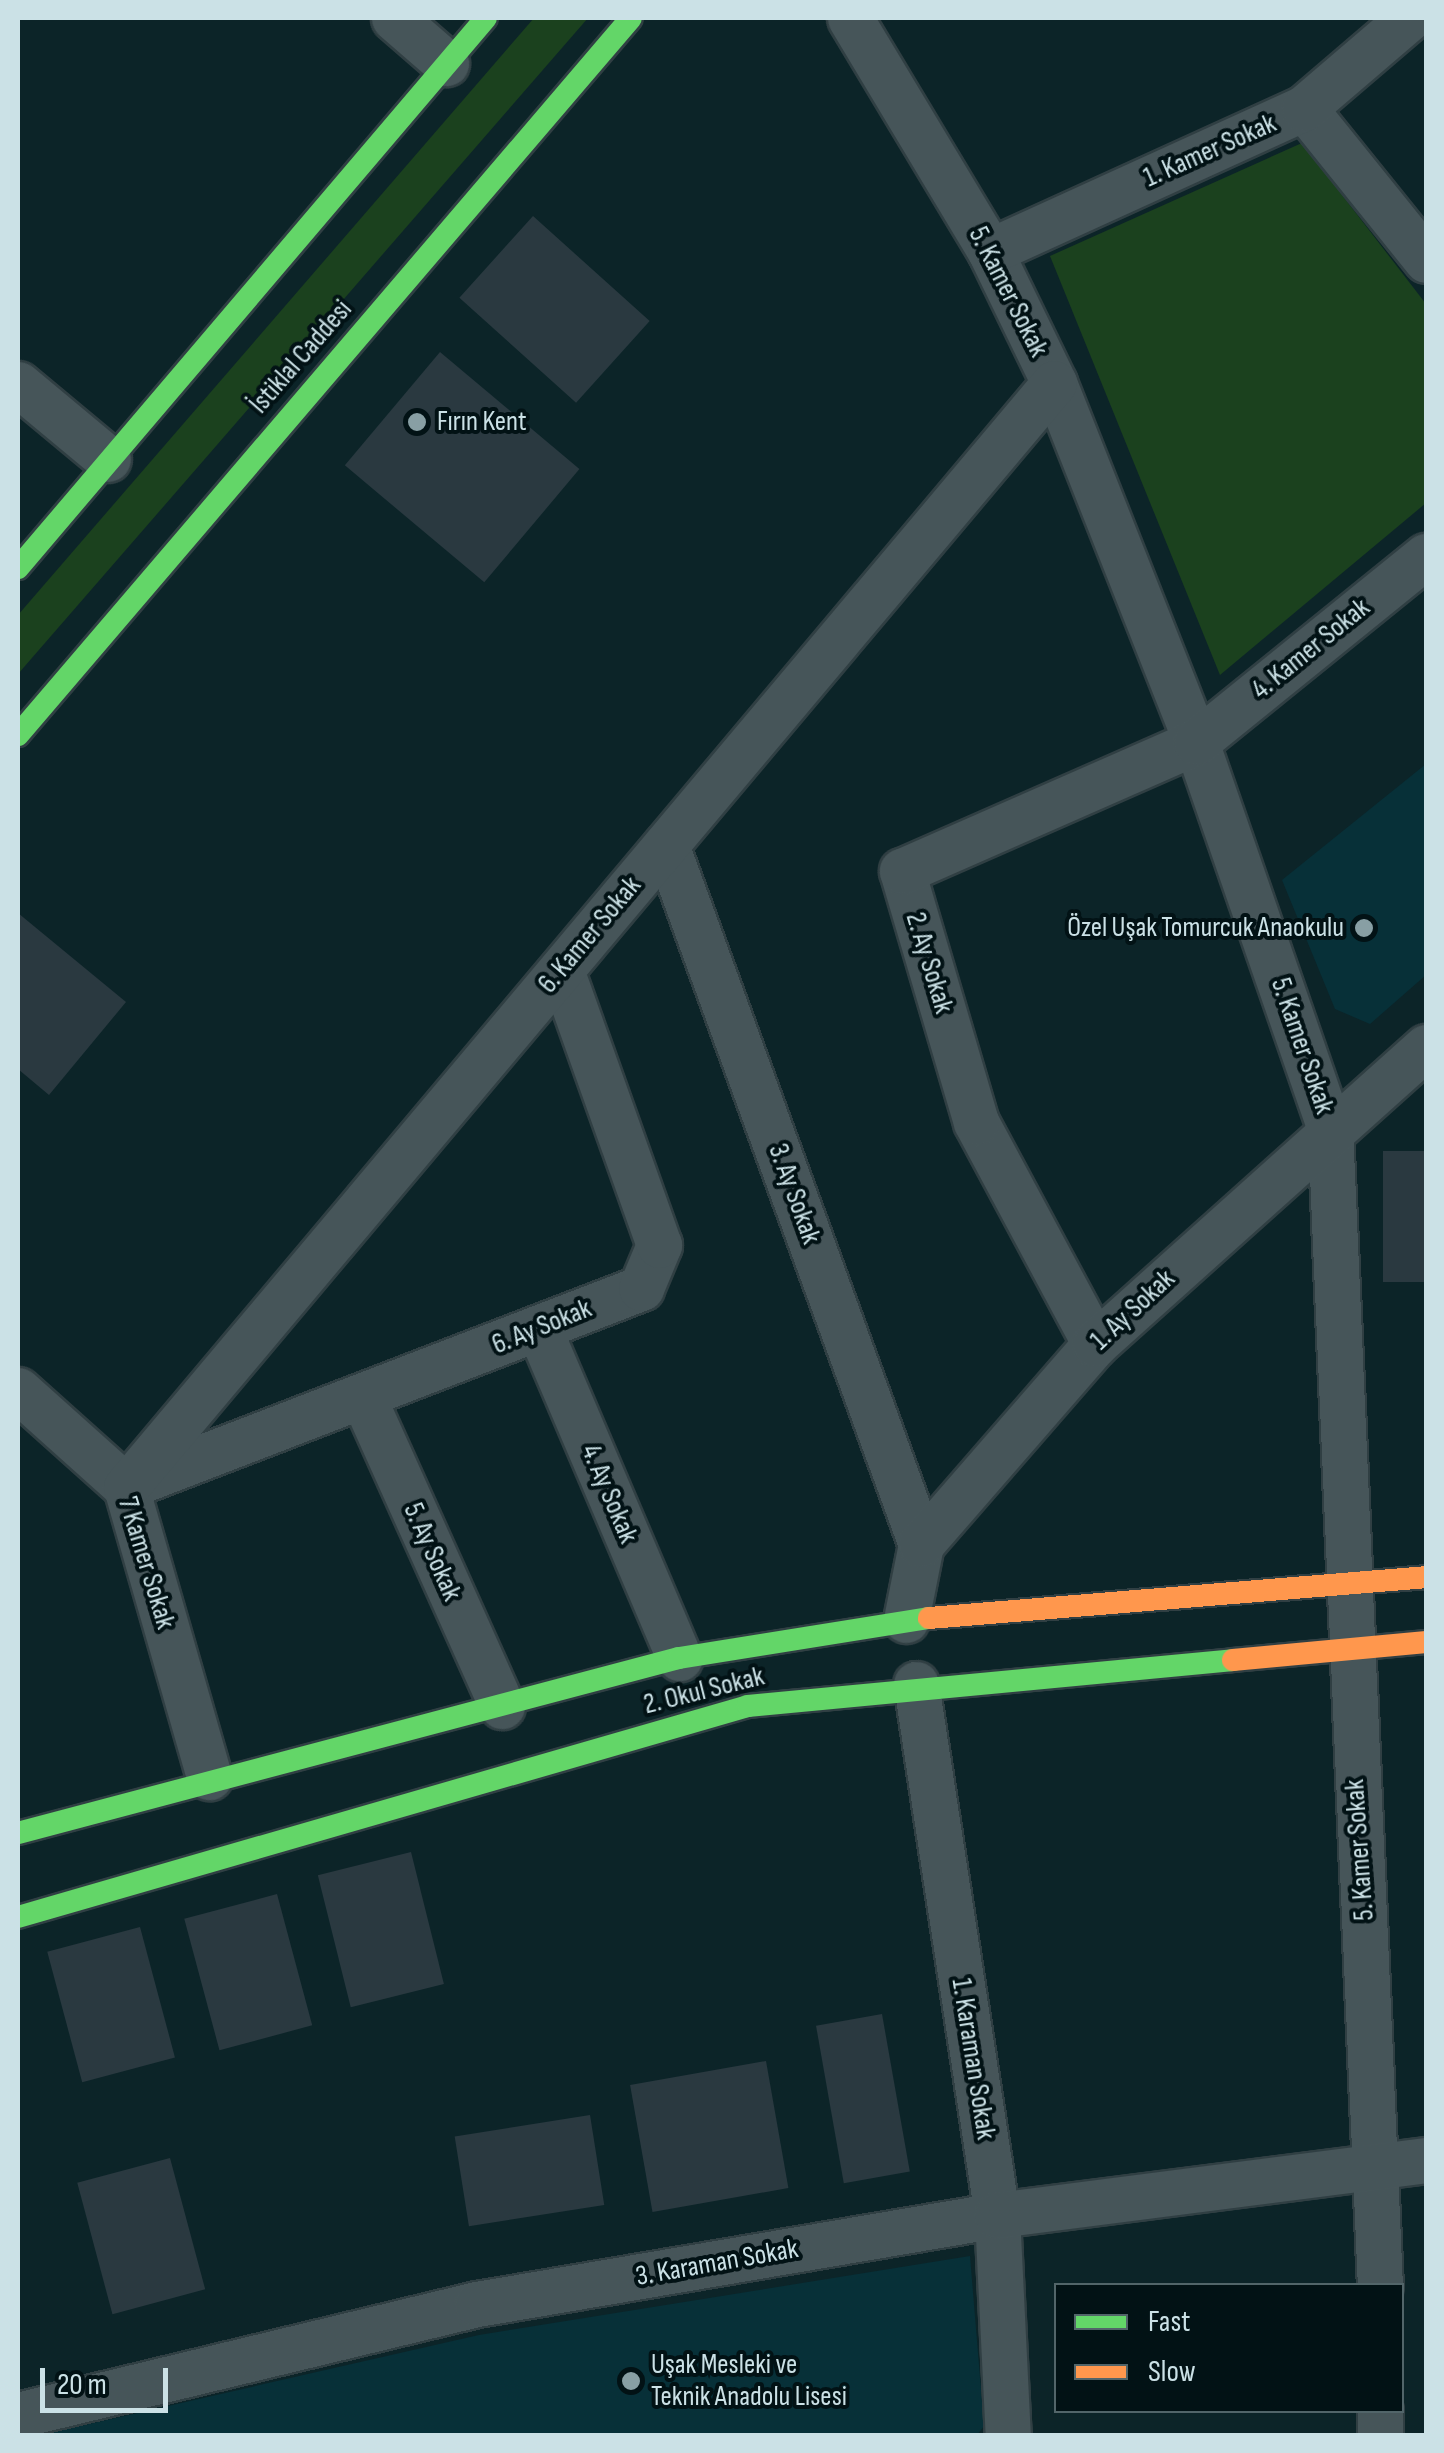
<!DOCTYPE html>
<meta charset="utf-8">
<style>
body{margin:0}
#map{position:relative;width:1444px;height:2453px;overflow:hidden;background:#0c2428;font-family:"Sofia Sans Condensed",sans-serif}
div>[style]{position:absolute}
.built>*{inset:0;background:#073038}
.green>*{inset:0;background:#1b411e}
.building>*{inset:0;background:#2a3940;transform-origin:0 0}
.roads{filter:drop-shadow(2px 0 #303f43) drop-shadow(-2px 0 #303f43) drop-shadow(0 2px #303f43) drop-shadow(0 -2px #303f43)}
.street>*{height:45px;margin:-22.5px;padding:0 22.5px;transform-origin:22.5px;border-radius:22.5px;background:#465559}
.fast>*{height:22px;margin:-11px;padding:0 11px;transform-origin:11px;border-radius:11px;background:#63d668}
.slow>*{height:22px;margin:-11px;padding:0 11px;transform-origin:11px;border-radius:11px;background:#ff974d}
.dots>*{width:28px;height:28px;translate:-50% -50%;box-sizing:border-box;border:5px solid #021215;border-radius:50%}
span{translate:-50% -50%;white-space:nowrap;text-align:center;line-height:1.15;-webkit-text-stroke:8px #021215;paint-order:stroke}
.street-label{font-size:28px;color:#cbe1e6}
.poi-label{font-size:28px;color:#cbe1e6}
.left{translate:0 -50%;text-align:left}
.right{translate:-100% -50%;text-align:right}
.frame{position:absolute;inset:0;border:20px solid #cbe1e6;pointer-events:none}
.legend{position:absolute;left:1054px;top:2283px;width:350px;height:130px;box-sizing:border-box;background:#021215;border:2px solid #526569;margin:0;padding:12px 18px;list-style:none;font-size:30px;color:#cbe1e6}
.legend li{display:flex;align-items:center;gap:20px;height:50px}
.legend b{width:50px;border:2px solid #526569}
.scale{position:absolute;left:40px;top:2368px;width:128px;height:45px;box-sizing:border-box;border:5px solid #cbe1e6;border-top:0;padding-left:12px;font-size:30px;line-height:35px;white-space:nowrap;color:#cbe1e6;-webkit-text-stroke:8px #021215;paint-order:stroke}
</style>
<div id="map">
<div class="built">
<i style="clip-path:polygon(1426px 764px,1426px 975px,1370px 1024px,1335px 1009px,1282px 880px)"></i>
<i style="clip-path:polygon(970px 2256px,984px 2426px,977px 2435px,41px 2435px,479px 2335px)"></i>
</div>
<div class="green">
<i style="clip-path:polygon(534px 18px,588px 18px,18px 674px,18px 615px)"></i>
<i style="clip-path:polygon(1302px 143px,1426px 304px,1426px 503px,1220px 675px,1050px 256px)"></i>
</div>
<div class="building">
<i style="left:533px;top:216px;width:157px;height:110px;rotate:42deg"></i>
<i style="left:440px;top:352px;width:182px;height:148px;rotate:40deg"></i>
<i style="clip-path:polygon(18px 913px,126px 1002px,49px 1095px,18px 1069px)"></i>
<i style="left:1426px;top:1151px;width:131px;height:43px;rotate:90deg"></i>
<i style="left:411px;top:1852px;width:136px;height:96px;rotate:76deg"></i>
<i style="left:277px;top:1894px;width:136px;height:96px;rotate:75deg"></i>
<i style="left:140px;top:1927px;width:135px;height:96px;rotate:75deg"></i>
<i style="left:882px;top:2014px;width:160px;height:67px;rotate:80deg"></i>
<i style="left:766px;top:2061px;width:129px;height:138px;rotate:80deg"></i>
<i style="left:590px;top:2115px;width:91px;height:137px;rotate:81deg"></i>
<i style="left:170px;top:2158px;width:136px;height:96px;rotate:75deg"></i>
</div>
<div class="roads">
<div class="street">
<i style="left:394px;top:18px;width:69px;rotate:40.9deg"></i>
<i style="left:850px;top:18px;width:272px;rotate:59deg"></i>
<i style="left:990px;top:251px;width:147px;rotate:64.1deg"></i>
<i style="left:1054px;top:383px;width:386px;rotate:68.4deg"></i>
<i style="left:1196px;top:742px;width:409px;rotate:70.9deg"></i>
<i style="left:1330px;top:1128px;width:1159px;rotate:87.53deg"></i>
<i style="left:1304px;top:108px;width:195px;rotate:51.2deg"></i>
<i style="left:990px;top:251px;width:345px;rotate:-24.5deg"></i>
<i style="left:1304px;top:108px;width:138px;rotate:-40.6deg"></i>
<i style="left:18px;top:384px;width:117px;rotate:39.8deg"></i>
<i style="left:666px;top:845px;width:744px;rotate:69.96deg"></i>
<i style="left:539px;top:1329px;width:358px;rotate:66.9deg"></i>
<i style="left:1095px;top:1344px;width:252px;rotate:-118.2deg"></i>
<i style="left:976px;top:1122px;width:262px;rotate:-106.4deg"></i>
<i style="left:902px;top:871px;width:321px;rotate:-23.7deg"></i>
<i style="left:1196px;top:742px;width:296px;rotate:-39deg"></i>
<i style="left:18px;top:1390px;width:145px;rotate:41.9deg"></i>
<i style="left:126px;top:1487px;width:302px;rotate:74deg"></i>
<i style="left:363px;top:1397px;width:339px;rotate:65.8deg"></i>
<i style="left:127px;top:1486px;width:551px;rotate:-21.07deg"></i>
<i style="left:641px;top:1288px;width:47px;rotate:-67.3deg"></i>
<i style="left:659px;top:1245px;width:292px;rotate:-109.6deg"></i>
<i style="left:126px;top:1487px;width:1442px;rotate:-49.95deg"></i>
<i style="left:906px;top:1620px;width:77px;rotate:-78.8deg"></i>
<i style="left:921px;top:1544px;width:265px;rotate:-49deg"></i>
<i style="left:1095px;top:1344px;width:445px;rotate:-41.9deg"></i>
<i style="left:916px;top:1684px;width:537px;rotate:81.33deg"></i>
<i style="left:997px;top:2215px;width:221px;rotate:87.2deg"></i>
<i style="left:1380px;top:2410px;width:26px;rotate:90deg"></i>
<i style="left:18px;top:2415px;width:472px;rotate:-13.6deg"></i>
<i style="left:477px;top:2304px;width:528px;rotate:-9.71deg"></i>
<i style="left:997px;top:2215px;width:433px;rotate:-7.3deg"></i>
</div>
<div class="fast">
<i style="left:18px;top:568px;width:722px;rotate:-49.61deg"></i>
<i style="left:18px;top:735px;width:943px;rotate:-49.47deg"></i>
<i style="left:18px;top:1833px;width:684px;rotate:-14.83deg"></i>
<i style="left:679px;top:1658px;width:253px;rotate:-9.1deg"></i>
<i style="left:18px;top:1917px;width:760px;rotate:-16.12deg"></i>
<i style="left:748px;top:1706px;width:487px;rotate:-5.4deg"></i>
</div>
<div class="slow">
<i style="left:929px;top:1618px;width:499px;rotate:-4.7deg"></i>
<i style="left:1233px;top:1660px;width:194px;rotate:-5.3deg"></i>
</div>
</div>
<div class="dots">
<i style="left:417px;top:422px;background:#889fa4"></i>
<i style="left:1364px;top:928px;background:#889fa4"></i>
<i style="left:631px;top:2381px;background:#889fa4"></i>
</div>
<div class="street-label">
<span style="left:1210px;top:151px;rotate:-24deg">1. Kamer Sokak</span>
<span style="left:1008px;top:292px;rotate:63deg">5. Kamer Sokak</span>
<span style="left:301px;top:357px;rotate:-49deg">İstiklal Caddesi</span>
<span style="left:1311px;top:649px;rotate:-39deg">4. Kamer Sokak</span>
<span style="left:590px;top:935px;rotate:-50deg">6. Kamer Sokak</span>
<span style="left:929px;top:963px;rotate:73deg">2. Ay Sokak</span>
<span style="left:1302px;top:1046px;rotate:71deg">5. Kamer Sokak</span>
<span style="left:794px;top:1194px;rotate:70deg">3. Ay Sokak</span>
<span style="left:1133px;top:1310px;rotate:-43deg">1. Ay Sokak</span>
<span style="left:542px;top:1327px;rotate:-22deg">6. Ay Sokak</span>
<span style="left:609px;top:1494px;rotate:67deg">4. Ay Sokak</span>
<span style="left:432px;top:1552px;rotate:66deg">5. Ay Sokak</span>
<span style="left:146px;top:1563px;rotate:73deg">7 Kamer Sokak</span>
<span style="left:704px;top:1691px;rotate:-14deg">2. Okul Sokak</span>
<span style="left:1360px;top:1850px;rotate:-94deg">5. Kamer Sokak</span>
<span style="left:973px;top:2059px;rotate:81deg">1. Karaman Sokak</span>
<span style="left:717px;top:2263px;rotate:-10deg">3. Karaman Sokak</span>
</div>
<div class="poi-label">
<span class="left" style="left:437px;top:422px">Fırın Kent</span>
<span class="right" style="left:1344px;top:928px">Özel Uşak Tomurcuk Anaokulu</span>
<span class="left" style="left:651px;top:2381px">Uşak Mesleki ve<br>Teknik Anadolu Lisesi</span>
</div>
<div class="frame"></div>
<ul class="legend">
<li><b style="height:12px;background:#63d668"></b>Fast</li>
<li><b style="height:12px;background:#ff974d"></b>Slow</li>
</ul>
<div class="scale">20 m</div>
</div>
